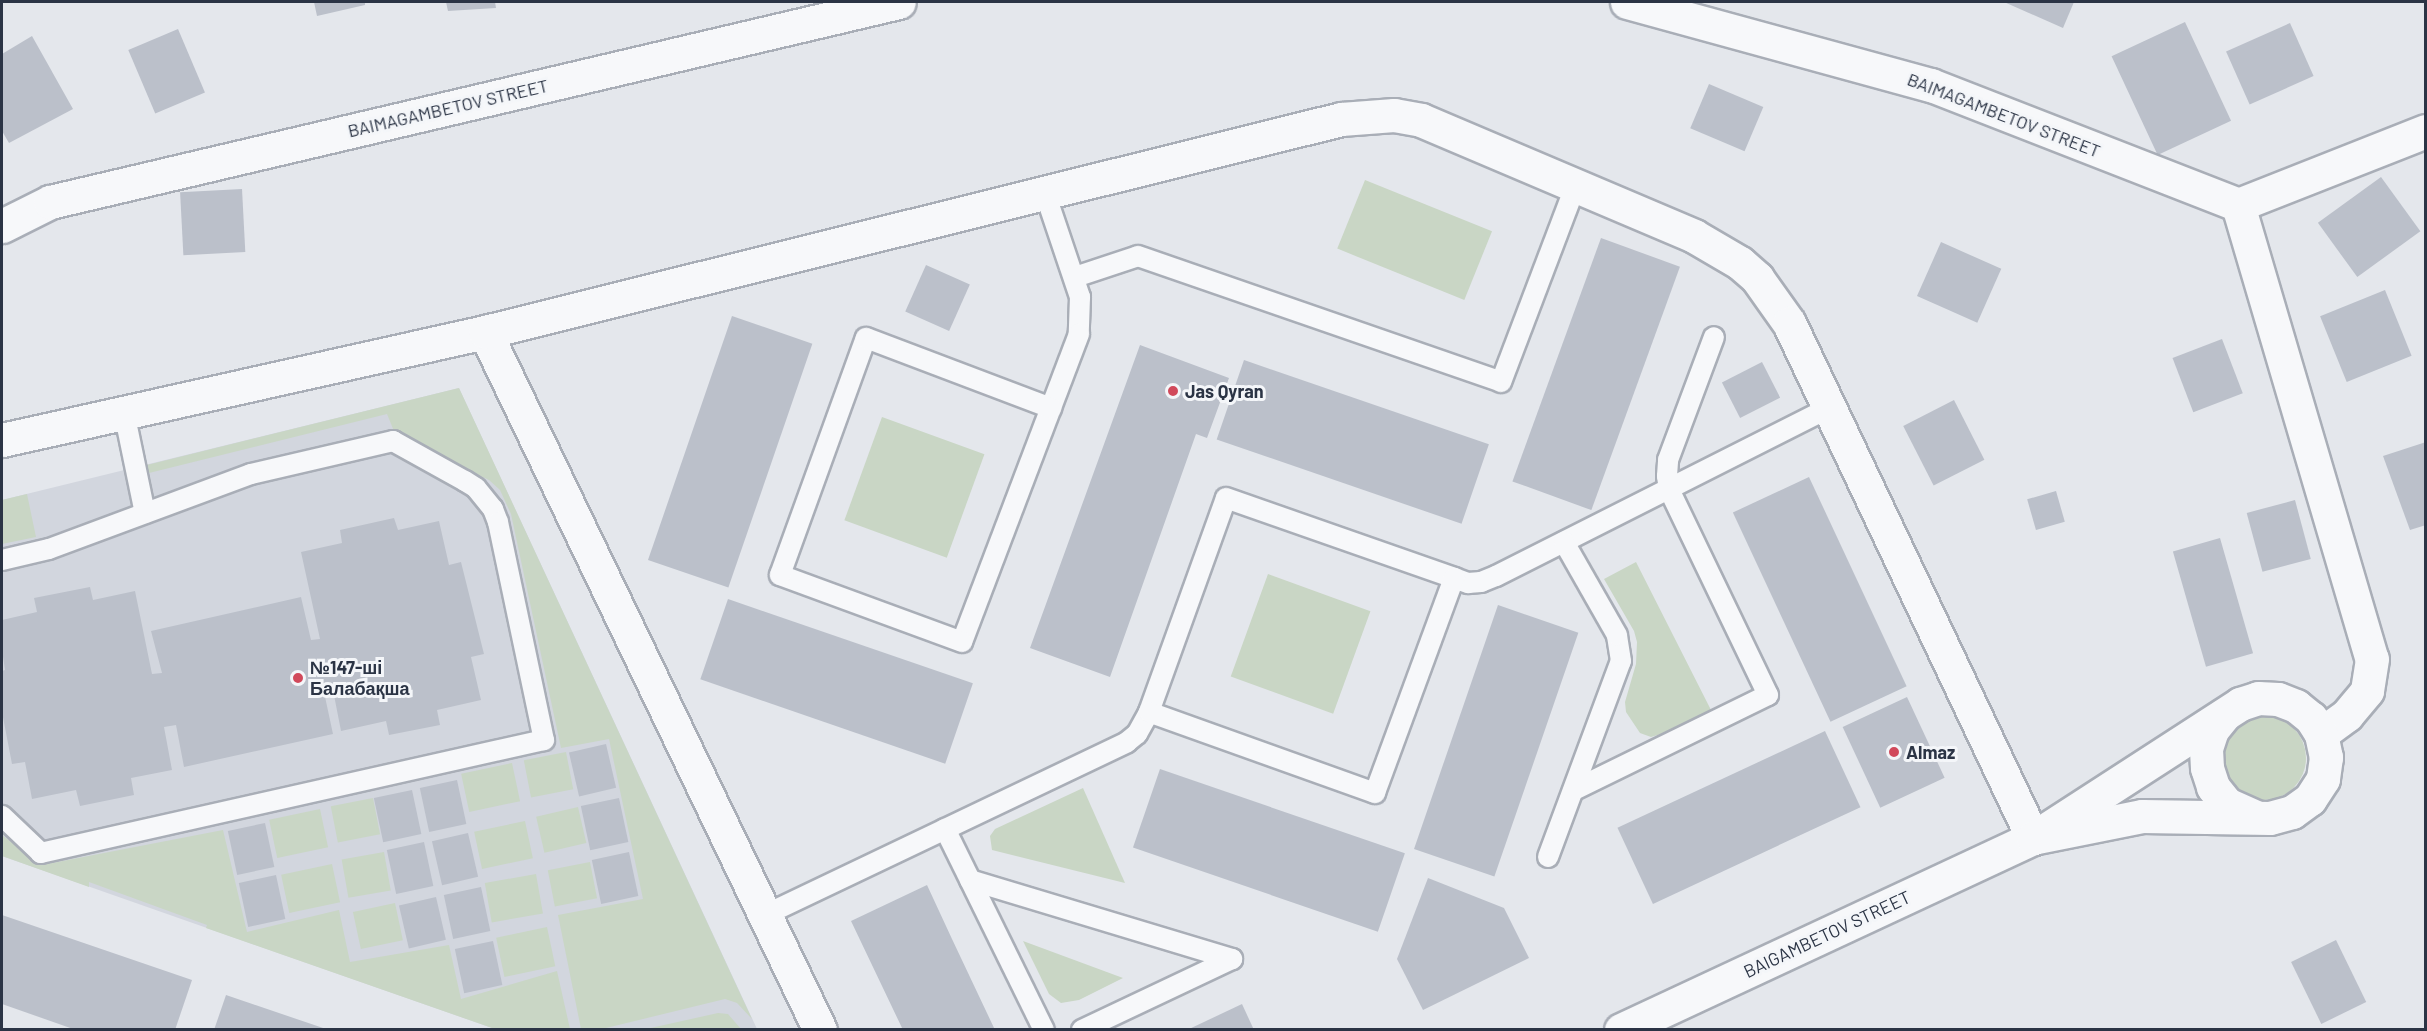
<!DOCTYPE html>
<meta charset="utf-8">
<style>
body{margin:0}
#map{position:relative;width:2427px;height:1031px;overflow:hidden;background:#e4e7ec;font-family:Barlow,sans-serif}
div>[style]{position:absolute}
.built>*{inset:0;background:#d2d6de}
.green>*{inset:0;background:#c9d6c5;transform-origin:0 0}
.round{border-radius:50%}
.building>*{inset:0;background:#bbc0ca;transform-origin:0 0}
.roads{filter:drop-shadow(2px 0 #a9aeb7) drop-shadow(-2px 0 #a9aeb7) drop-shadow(0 2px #a9aeb7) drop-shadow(0 -2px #a9aeb7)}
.service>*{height:20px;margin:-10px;padding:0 10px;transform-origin:10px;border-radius:10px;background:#f7f8fa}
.minor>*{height:33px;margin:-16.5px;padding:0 16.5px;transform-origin:16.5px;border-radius:16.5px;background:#f7f8fa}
.tertiary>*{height:33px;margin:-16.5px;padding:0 16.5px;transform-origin:16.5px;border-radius:16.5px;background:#f7f8fa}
.dots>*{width:16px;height:16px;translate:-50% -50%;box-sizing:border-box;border:3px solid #f4f6f9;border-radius:50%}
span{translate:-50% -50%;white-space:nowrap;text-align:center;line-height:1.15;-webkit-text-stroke:6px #f4f6f9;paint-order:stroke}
.street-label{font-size:18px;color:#2b3445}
.poi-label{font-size:18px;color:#2b3445;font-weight:700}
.left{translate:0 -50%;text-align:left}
.frame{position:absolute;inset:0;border:3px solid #2b3445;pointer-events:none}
</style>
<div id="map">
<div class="built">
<i style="clip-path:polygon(459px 388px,757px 1029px,495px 1029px,2px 856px,2px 500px)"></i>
</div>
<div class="green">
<i style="left:1365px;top:180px;width:137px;height:74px;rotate:22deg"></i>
<i style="clip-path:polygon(459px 388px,752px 1019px,737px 1003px,725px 999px,602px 1029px,581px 1029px,558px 915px,643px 899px,609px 739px,561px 748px,511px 514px,500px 490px,489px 480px,396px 436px,387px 414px,149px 473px,147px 465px)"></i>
<i style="left:882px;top:417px;width:109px;height:110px;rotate:20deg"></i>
<i style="clip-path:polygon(27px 494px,36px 537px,2px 544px,2px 500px)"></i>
<i style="clip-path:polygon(1636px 562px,1712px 712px,1678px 729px,1651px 737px,1640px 733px,1626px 712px,1625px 702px,1636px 664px,1637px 642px,1634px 631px,1604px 579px)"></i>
<i style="left:1268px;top:574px;width:109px;height:109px;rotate:20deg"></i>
<i class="round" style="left:2222px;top:716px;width:84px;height:84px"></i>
<i style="left:566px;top:752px;width:38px;height:43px;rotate:79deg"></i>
<i style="left:512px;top:763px;width:39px;height:52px;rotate:78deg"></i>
<i style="clip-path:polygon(1083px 788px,1125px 883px,992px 850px,990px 836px,995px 829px)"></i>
<i style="left:373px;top:798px;width:37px;height:43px;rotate:79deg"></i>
<i style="left:578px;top:807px;width:37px;height:43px;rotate:77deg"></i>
<i style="left:320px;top:809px;width:39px;height:52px;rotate:78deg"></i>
<i style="left:525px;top:821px;width:38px;height:52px;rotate:78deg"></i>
<i style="clip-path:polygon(223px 830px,247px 932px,339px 910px,350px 962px,449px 945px,461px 999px,557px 971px,570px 1029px,495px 1029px,206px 928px,207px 925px,89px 882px,89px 887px,2px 856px,2px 835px,42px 865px)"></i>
<i style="left:384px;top:852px;width:39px;height:43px;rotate:80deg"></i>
<i style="left:590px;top:862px;width:37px;height:43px;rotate:79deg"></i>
<i style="left:332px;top:864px;width:39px;height:52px;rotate:78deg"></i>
<i style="left:536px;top:874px;width:40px;height:52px;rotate:80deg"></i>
<i style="left:395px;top:903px;width:38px;height:43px;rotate:78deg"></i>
<i style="left:547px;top:927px;width:40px;height:52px;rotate:78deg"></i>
<i style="clip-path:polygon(1023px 941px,1123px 978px,1079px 1000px,1061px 1003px,1049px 994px)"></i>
<i style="clip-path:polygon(718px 1013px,728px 1014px,741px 1029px,646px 1029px)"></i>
</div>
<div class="building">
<i style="clip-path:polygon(314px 2px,365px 2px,365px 5px,317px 16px)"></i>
<i style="clip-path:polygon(446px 2px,495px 2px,496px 8px,448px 11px)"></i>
<i style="clip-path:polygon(2004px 2px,2074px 2px,2063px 28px)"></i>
<i style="left:2185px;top:22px;width:109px;height:81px;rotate:65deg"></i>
<i style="left:2290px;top:23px;width:58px;height:70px;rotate:66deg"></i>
<i style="left:178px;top:29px;width:69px;height:54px;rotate:67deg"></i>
<i style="clip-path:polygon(32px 36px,73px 109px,9px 143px,2px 131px,2px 54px)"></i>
<i style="left:1709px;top:84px;width:59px;height:48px;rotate:23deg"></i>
<i style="left:2381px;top:177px;width:67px;height:78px;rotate:54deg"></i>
<i style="left:242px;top:189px;width:63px;height:62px;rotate:87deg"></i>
<i style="left:1601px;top:238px;width:84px;height:259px;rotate:20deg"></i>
<i style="left:1941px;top:242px;width:66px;height:59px;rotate:24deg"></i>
<i style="left:926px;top:265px;width:48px;height:51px;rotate:24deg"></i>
<i style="left:2385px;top:290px;width:71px;height:70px;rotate:68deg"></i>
<i style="left:732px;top:316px;width:85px;height:258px;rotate:19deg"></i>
<i style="left:2222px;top:339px;width:58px;height:53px;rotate:69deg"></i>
<i style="clip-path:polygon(1140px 345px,1229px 378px,1207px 438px,1196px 434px,1110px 677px,1030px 648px)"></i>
<i style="left:1244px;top:360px;width:259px;height:84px;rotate:19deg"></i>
<i style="left:1762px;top:362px;width:40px;height:45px;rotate:63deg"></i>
<i style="left:1954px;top:400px;width:67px;height:57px;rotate:63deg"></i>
<i style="clip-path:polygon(2426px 442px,2426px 525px,2410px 530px,2383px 456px)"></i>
<i style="left:1809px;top:477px;width:231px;height:84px;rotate:65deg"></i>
<i style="left:2056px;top:491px;width:32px;height:30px;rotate:74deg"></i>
<i style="left:2295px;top:500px;width:61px;height:50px;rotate:75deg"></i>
<i style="clip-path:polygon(394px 518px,398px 530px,439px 521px,449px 565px,461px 562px,484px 654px,471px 657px,481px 700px,437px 710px,440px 725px,389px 735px,386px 721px,341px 731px,333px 690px,324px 692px,333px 734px,184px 767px,176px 725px,164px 727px,172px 770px,131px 778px,134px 795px,80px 806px,76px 790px,32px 799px,25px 762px,12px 764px,2px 712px,2px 671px,5px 670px,2px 650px,2px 620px,37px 612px,34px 598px,90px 587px,93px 600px,135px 591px,152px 674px,162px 673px,151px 631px,301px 597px,311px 640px,320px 639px,301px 552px,342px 543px,340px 530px)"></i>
<i style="left:2220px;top:538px;width:120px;height:49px;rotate:74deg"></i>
<i style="left:728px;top:599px;width:259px;height:85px;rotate:19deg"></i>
<i style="left:1498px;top:605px;width:85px;height:258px;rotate:19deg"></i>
<i style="left:1907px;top:697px;width:89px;height:71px;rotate:65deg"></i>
<i style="left:1825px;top:731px;width:84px;height:229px;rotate:65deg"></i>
<i style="left:606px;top:744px;width:45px;height:38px;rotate:77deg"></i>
<i style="left:1160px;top:769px;width:259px;height:83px;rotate:19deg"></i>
<i style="left:457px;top:780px;width:45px;height:38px;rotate:78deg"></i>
<i style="left:412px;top:790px;width:45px;height:39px;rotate:78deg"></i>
<i style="left:619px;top:798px;width:45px;height:39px;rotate:78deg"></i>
<i style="left:265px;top:823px;width:45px;height:38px;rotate:78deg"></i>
<i style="left:468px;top:833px;width:45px;height:37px;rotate:77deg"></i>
<i style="left:424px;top:842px;width:45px;height:38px;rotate:78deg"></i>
<i style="left:629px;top:852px;width:45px;height:38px;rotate:78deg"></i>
<i style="left:276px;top:875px;width:45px;height:38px;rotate:78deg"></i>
<i style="clip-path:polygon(1428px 878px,1504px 908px,1529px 958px,1423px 1010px,1397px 959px)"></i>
<i style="clip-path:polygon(927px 885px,952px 939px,995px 1030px,903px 1030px,851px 921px)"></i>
<i style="left:481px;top:887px;width:45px;height:38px;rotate:78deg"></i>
<i style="left:436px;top:897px;width:44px;height:38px;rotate:77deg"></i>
<i style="clip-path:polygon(2px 915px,192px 980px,175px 1030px,76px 1030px,2px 1004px)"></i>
<i style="left:2336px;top:940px;width:69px;height:50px;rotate:64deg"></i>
<i style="left:493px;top:941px;width:45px;height:39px;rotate:78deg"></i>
<i style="clip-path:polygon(226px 995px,326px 1029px,326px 1030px,214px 1030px)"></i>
<i style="clip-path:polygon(1242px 1004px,1254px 1030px,1187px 1030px)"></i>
</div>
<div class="roads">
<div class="service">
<i style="left:1045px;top:193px;width:110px;rotate:71.4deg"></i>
<i style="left:1080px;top:297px;width:37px;rotate:92deg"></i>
<i style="left:1079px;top:334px;width:329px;rotate:110.8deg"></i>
<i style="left:962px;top:642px;width:194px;rotate:-159.8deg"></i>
<i style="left:780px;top:575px;width:252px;rotate:-70.1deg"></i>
<i style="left:866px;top:338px;width:198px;rotate:20.7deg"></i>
<i style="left:1075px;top:277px;width:66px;rotate:-18.4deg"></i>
<i style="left:1138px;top:256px;width:384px;rotate:19.1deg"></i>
<i style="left:1501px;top:382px;width:211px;rotate:-69.2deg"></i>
<i style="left:124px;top:412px;width:103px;rotate:78.3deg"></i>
<i style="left:2px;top:560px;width:48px;rotate:-13.2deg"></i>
<i style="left:49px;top:549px;width:215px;rotate:-20.4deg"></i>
<i style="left:251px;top:474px;width:146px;rotate:-13.1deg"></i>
<i style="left:393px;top:441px;width:82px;rotate:29.1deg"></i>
<i style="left:465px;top:481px;width:13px;rotate:32deg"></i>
<i style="left:476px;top:488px;width:27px;rotate:51deg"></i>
<i style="left:493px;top:509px;width:14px;rotate:69deg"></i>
<i style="left:498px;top:522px;width:223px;rotate:78.1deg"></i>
<i style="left:544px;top:740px;width:516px;rotate:167.34deg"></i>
<i style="left:41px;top:853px;width:54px;rotate:-136.5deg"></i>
<i style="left:1454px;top:578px;width:15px;rotate:20deg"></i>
<i style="left:1468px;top:583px;width:13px;rotate:-4deg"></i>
<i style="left:1481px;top:582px;width:16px;rotate:-22deg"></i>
<i style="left:1496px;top:576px;width:373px;rotate:-26.8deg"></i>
<i style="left:1574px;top:790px;width:216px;rotate:-26.1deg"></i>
<i style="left:1768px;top:695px;width:229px;rotate:-115.7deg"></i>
<i style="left:1669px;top:489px;width:13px;rotate:-99deg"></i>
<i style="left:1667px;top:476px;width:16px;rotate:-86deg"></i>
<i style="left:1668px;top:460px;width:131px;rotate:-69.5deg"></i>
<i style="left:945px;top:829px;width:224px;rotate:63.8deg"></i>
<i style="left:1548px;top:857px;width:209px;rotate:-69.6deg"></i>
<i style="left:1621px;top:661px;width:26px;rotate:-99deg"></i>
<i style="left:1617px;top:635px;width:107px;rotate:-119.7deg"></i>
<i style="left:970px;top:880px;width:274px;rotate:16.8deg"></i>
<i style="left:1232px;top:959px;width:166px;rotate:154.7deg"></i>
<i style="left:765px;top:915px;width:401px;rotate:-25.5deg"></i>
<i style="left:1127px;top:742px;width:13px;rotate:-39deg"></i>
<i style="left:1137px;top:734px;width:25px;rotate:-61deg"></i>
<i style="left:1149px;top:712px;width:227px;rotate:-70.2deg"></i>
<i style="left:1226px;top:498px;width:242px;rotate:19.3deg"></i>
<i style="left:1454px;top:578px;width:229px;rotate:110.2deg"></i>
<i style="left:1375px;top:793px;width:240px;rotate:-160.3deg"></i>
</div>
<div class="minor">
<i style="left:1627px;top:2px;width:315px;rotate:15.3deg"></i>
<i style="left:1931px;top:85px;width:330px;rotate:21.3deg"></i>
<i style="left:2238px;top:205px;width:202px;rotate:-21.5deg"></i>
<i style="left:2238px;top:205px;width:473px;rotate:73.6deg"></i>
<i style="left:2372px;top:659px;width:32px;rotate:99deg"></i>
<i style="left:2367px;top:691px;width:31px;rotate:130deg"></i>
<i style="left:2347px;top:715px;width:32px;rotate:144deg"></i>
<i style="left:2px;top:226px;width:54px;rotate:-26.6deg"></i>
<i style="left:50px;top:202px;width:872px;rotate:-13.26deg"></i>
<i style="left:485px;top:332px;width:774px;rotate:64.36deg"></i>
<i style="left:2px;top:440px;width:495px;rotate:-12.6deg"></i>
<i style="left:485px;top:332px;width:882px;rotate:-13.97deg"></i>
<i style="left:1341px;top:119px;width:53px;rotate:-4.3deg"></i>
<i style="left:1394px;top:115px;width:27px;rotate:10deg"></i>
<i style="left:1421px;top:120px;width:297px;rotate:23deg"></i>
<i style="left:1694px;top:236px;width:53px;rotate:30.4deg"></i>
<i style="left:1740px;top:263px;width:23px;rotate:41deg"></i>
<i style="left:1757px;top:278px;width:55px;rotate:54.6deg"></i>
<i style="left:1789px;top:323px;width:570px;rotate:64.65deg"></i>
</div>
<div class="tertiary">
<i style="left:2224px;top:715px;width:19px;rotate:129deg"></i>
<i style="left:2212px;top:730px;width:20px;rotate:108deg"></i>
<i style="left:2206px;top:749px;width:19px;rotate:87deg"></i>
<i style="left:2207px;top:768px;width:20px;rotate:72deg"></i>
<i style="left:2213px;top:787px;width:22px;rotate:51deg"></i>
<i style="left:2227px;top:804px;width:30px;rotate:24deg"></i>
<i style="left:1621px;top:1030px;width:455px;rotate:-25deg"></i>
<i style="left:2033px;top:838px;width:247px;rotate:-32.9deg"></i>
<i style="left:2240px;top:704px;width:19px;rotate:-18deg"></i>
<i style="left:2258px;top:698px;width:20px;rotate:3deg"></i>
<i style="left:2278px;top:699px;width:19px;rotate:21deg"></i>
<i style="left:2296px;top:706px;width:19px;rotate:39deg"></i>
<i style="left:2311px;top:718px;width:19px;rotate:58deg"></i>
<i style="left:2321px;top:734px;width:24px;rotate:78deg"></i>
<i style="left:2326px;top:757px;width:22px;rotate:98deg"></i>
<i style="left:2323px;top:779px;width:24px;rotate:123deg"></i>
<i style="left:2310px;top:799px;width:22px;rotate:144deg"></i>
<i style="left:2292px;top:812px;width:23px;rotate:165deg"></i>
<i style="left:2270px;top:818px;width:128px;rotate:-179.1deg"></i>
<i style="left:2142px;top:816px;width:111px;rotate:168.6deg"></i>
</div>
</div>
<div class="dots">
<i style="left:1173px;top:391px;background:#d1495b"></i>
<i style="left:298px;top:678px;background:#d1495b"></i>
<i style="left:1894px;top:752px;background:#d1495b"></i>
</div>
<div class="street-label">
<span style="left:448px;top:108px;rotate:-13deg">BAIMAGAMBETOV STREET</span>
<span style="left:2004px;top:115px;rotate:21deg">BAIMAGAMBETOV STREET</span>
<span style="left:1827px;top:934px;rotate:-25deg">BAIGAMBETOV STREET</span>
</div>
<div class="poi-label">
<span class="left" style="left:1185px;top:391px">Jas Qyran</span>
<span class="left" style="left:310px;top:678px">№147-ші<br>Балабақша</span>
<span class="left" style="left:1906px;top:752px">Almaz</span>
</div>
<div class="frame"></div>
</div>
